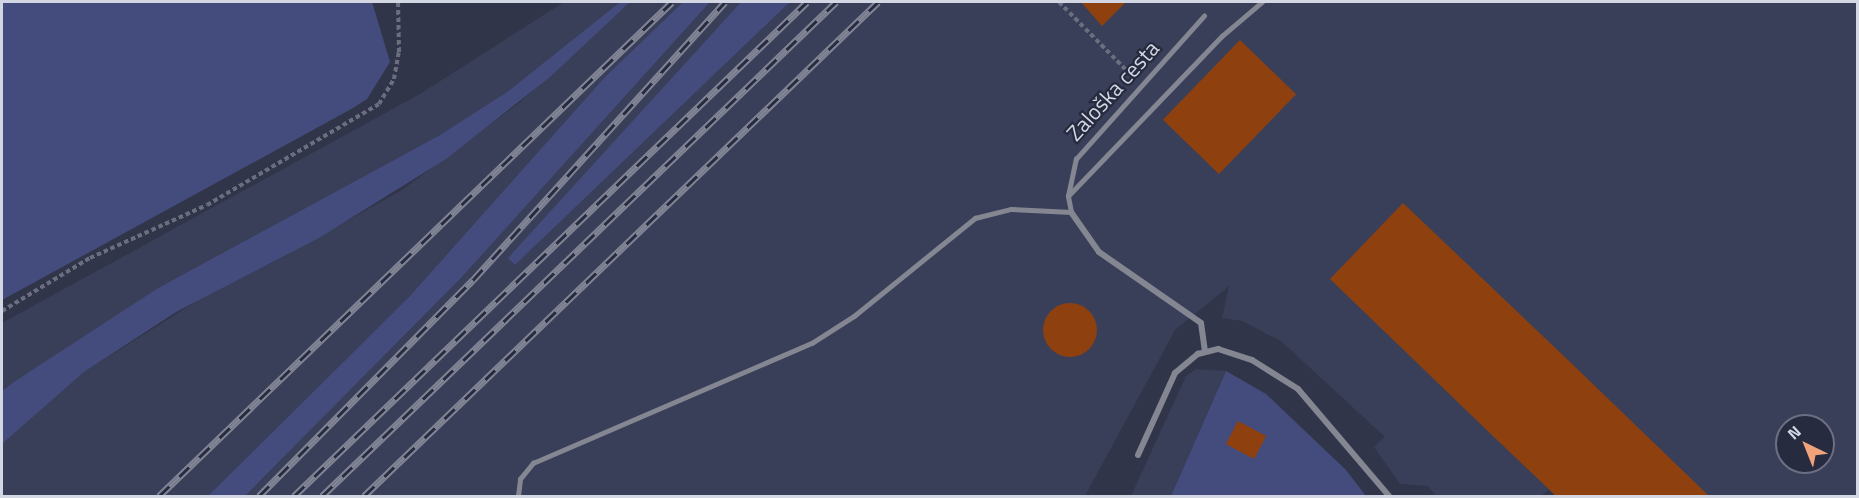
<!DOCTYPE html>
<meta charset="utf-8">
<style>
body{margin:0}
#map{position:relative;width:1859px;height:498px;overflow:hidden;background:#313549;font-family:"Titillium Web",sans-serif}
div>[style]{position:absolute}
.built>*{inset:0;background:#3a3f59}
.green>*{inset:0;background:#444c7d}
.building>*{inset:0;background:#8e400f;transform-origin:0 0}
.round{border-radius:50%}
.path>*{height:4px;margin-top:-2px;transform-origin:0;background:repeating-linear-gradient(90deg,#6a6e7f 0 4.5px,transparent 0 7.5px)}
.lane>*{height:4.5px;margin:-2.25px;padding:0 2.25px;transform-origin:2.25px;border-radius:2.25px;background:#848792}
.street>*{height:6px;margin:-3px;padding:0 3px;transform-origin:3px;border-radius:3px;background:#848792}
.rail>*{height:7px;margin-top:-3.5px;transform-origin:0;background:repeating-linear-gradient(90deg,#272b3f 0 14px,#808494 0 28px);box-sizing:border-box;border-block:2px solid #808494}
span{translate:-50% -50%;white-space:nowrap;text-align:center;line-height:1.15;-webkit-text-stroke:4.5px #272b3f;paint-order:stroke}
.street-label{font-size:22px;color:#d3d6e3}
.frame{position:absolute;inset:0;border:3px solid #d3d6e3;pointer-events:none}
.north{position:absolute;left:1775px;top:414px;width:60px;height:60px;box-sizing:border-box;background:#272b3f;border:2px solid #6c6f81;border-radius:50%;rotate:317deg;font-size:16px;font-weight:700;line-height:24px;text-align:center;color:#d3d6e3}
.north::after{content:'';display:block;margin:auto;width:21px;height:27px;background:#f0a27a;clip-path:polygon(50% 0,100% 100%,50% 72%,0 100%)}
</style>
<div id="map">
<div class="built">
<i style="clip-path:polygon(564px 2px,620px 2px,507px 92px,440px 135px,158px 288px,2px 391px,2px 323px,420px 94px)"></i>
<i style="clip-path:polygon(630px 2px,683px 2px,604px 78px,409px 297px,208px 496px,2px 496px,2px 444px,84px 372px,221px 286px,272px 263px,402px 190px,519px 103px)"></i>
<i style="clip-path:polygon(evenodd,710px 2px,741px 2px,509px 258px,516px 264px,790px 2px,1857px 2px,1857px 496px,1556px 496px,1548px 490px,1541px 496px,1436px 496px,1428px 486px,1400px 484px,1374px 447px,1385px 437px,1281px 341px,1242px 321px,1222px 318px,1229px 286px,1175px 330px,1085px 496px,245px 496px,461px 278px,710px 2px,1787px 426px,1823px 426px,1823px 462px,1787px 462px,1787px 426px)"></i>
<i style="clip-path:polygon(1196px 369px,1226px 371px,1171px 496px,1131px 496px,1186px 376px)"></i>
</div>
<div class="green">
<i style="clip-path:polygon(2px 2px,372px 2px,390px 62px,367px 99px,353px 108px,2px 300px)"></i>
<i style="clip-path:polygon(620px 2px,630px 2px,550px 77px,446px 159px,319px 238px,176px 312px,84px 372px,2px 444px,2px 391px,14px 382px,158px 288px,440px 135px,507px 92px)"></i>
<i style="clip-path:polygon(683px 2px,710px 2px,461px 278px,245px 496px,208px 496px,409px 297px,604px 78px)"></i>
<i style="clip-path:polygon(741px 2px,790px 2px,515px 265px,508px 258px)"></i>
<i style="clip-path:polygon(1226px 371px,1266px 394px,1346px 470px,1366px 496px,1171px 496px)"></i>
</div>
<div class="building">
<i style="clip-path:polygon(1081px 2px,1126px 2px,1102px 26px)"></i>
<i style="left:1240px;top:40px;width:78px;height:111px;rotate:44deg"></i>
<i style="clip-path:polygon(1403px 203px,1568px 360px,1709px 496px,1556px 496px,1494px 437px,1330px 279px)"></i>
<i class="round" style="left:1043px;top:303px;width:54px;height:54px"></i>
<i style="left:1238px;top:421px;width:32px;height:26px;rotate:28deg"></i>
</div>
<div class="path">
<i style="left:1059px;top:2px;width:100px;rotate:45.4deg"></i>
<i style="left:2px;top:311px;width:103px;rotate:-31.1deg"></i>
<i style="left:90px;top:258px;width:128px;rotate:-24.4deg"></i>
<i style="left:207px;top:205px;width:199px;rotate:-30.4deg"></i>
<i style="left:379px;top:104px;width:29px;rotate:-59deg"></i>
<i style="left:394px;top:79px;width:27px;rotate:-80deg"></i>
<i style="left:399px;top:52px;width:50px;rotate:-91.1deg"></i>
</div>
<div class="lane">
<i style="left:1068px;top:196px;width:222px;rotate:-46.1deg"></i>
<i style="left:1222px;top:36px;width:52px;rotate:-40.4deg"></i>
<i style="left:518px;top:496px;width:17px;rotate:-83deg"></i>
<i style="left:520px;top:479px;width:21px;rotate:-51deg"></i>
<i style="left:533px;top:463px;width:304px;rotate:-23.3deg"></i>
<i style="left:812px;top:343px;width:50px;rotate:-32.7deg"></i>
<i style="left:854px;top:316px;width:156px;rotate:-39deg"></i>
<i style="left:975px;top:218px;width:37px;rotate:-14deg"></i>
<i style="left:1011px;top:209px;width:60px;rotate:2.9deg"></i>
<i style="left:1071px;top:212px;width:16px;rotate:-101deg"></i>
<i style="left:1068px;top:196px;width:38px;rotate:-78deg"></i>
<i style="left:1076px;top:159px;width:192px;rotate:-48.2deg"></i>
</div>
<div class="street">
<i style="left:1071px;top:212px;width:49px;rotate:55deg"></i>
<i style="left:1099px;top:252px;width:124px;rotate:34.8deg"></i>
<i style="left:1201px;top:323px;width:28px;rotate:82deg"></i>
<i style="left:1138px;top:455px;width:90px;rotate:-65.7deg"></i>
<i style="left:1175px;top:373px;width:30px;rotate:-40deg"></i>
<i style="left:1198px;top:354px;width:21px;rotate:-14deg"></i>
<i style="left:1218px;top:349px;width:36px;rotate:18deg"></i>
<i style="left:1252px;top:360px;width:54px;rotate:32.2deg"></i>
<i style="left:1298px;top:389px;width:140px;rotate:49.6deg"></i>
</div>
<div class="rail">
<i style="left:159px;top:496px;width:712px;rotate:-43.92deg"></i>
<i style="left:259px;top:496px;width:304px;rotate:-45.3deg"></i>
<i style="left:473px;top:280px;width:375px;rotate:-47.8deg"></i>
<i style="left:294px;top:496px;width:712px;rotate:-43.92deg"></i>
<i style="left:322px;top:496px;width:713px;rotate:-43.86deg"></i>
<i style="left:364px;top:496px;width:713px;rotate:-43.86deg"></i>
</div>
<div class="street-label">
<span style="left:1113px;top:91px;rotate:-48deg">Zaloška cesta</span>
</div>
<div class="frame"></div>
<div class="north">N</div>
</div>
